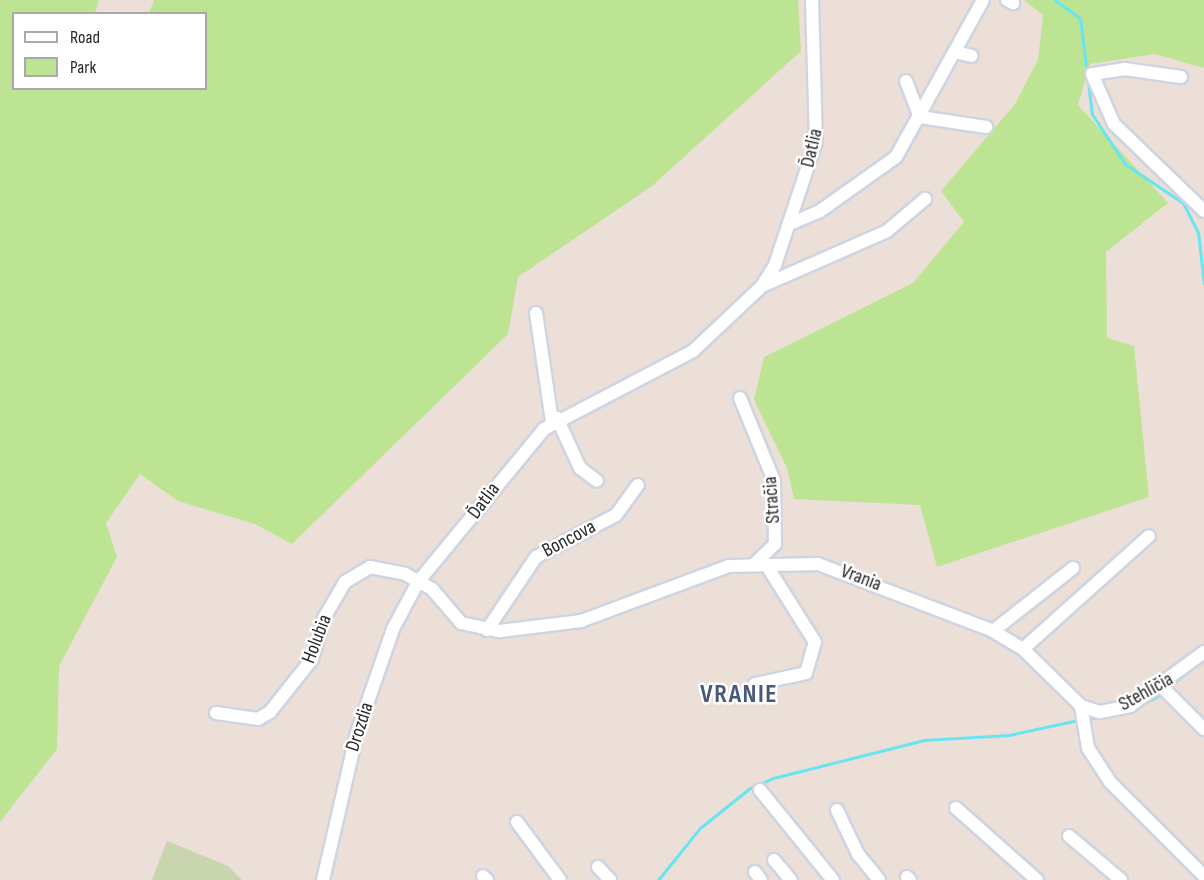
<!DOCTYPE html>
<meta charset="utf-8">
<style>
body{margin:0}
#map{position:relative;width:1204px;height:880px;overflow:hidden;background:#ebdfd8;font-family:"Sofia Sans Condensed",sans-serif}
div>[style]{position:absolute}
.green>*{inset:0;background:#bde493}
.cemetery>*{inset:0;background:#c8d5af}
.stream>*{height:3px;margin:-1.5px;padding:0 1.5px;transform-origin:1.5px;border-radius:1.5px;background:#67e5f1}
.roads{filter:drop-shadow(2px 0 #ced5e1) drop-shadow(-2px 0 #ced5e1) drop-shadow(0 2px #ced5e1) drop-shadow(0 -2px #ced5e1)}
.minor>*{height:12px;margin:-6px;padding:0 6px;transform-origin:6px;border-radius:6px;background:#fff}
span{translate:-50% -50%;white-space:nowrap;text-align:center;line-height:1.15;-webkit-text-stroke:5px #fff;paint-order:stroke}
.street-label{font-size:20px;color:#282828}
.district-label{font-size:26px;color:#475979;font-weight:700;letter-spacing:1.5px}
.legend{position:absolute;left:12px;top:12px;width:195px;height:78px;box-sizing:border-box;background:#fff;border:2px solid #a9a9a9;margin:0;padding:8px 10px;list-style:none;font-size:18px;color:#282828}
.legend li{display:flex;align-items:center;gap:12px;height:30px}
.legend b{width:30px;border:2px solid #a9a9a9}
</style>
<div id="map">
<div class="green">
<i style="clip-path:polygon(0 0,99px 0,95px 13px,14px 14px,14px 88px,206px 88px,206px 14px,149px 13px,154px 0,798px 0,801px 51px,652px 186px,518px 277px,508px 334px,292px 544px,255px 524px,178px 501px,140px 474px,106px 523px,117px 557px,59px 666px,57px 749px,0 822px)"></i>
<i style="clip-path:polygon(1024px 0,1204px 0,1204px 68px,1155px 54px,1090px 64px,1078px 105px,1168px 203px,1106px 252px,1107px 338px,1134px 346px,1149px 497px,937px 567px,920px 505px,794px 499px,787px 468px,754px 400px,764px 357px,913px 283px,964px 222px,941px 191px,1015px 104px,1038px 60px,1043px 15px)"></i>
</div>
<div class="cemetery">
<i style="clip-path:polygon(167px 841px,228px 866px,242px 880px,152px 880px)"></i>
</div>
<div class="stream">
<i style="left:1055px;top:0;width:31px;rotate:36deg"></i>
<i style="left:1080px;top:18px;width:97px;rotate:82.9deg"></i>
<i style="left:1092px;top:114px;width:60px;rotate:56.6deg"></i>
<i style="left:1125px;top:164px;width:70px;rotate:33.9deg"></i>
<i style="left:1183px;top:203px;width:33px;rotate:63deg"></i>
<i style="left:1198px;top:232px;width:52px;rotate:83.4deg"></i>
<i style="left:1169px;top:687px;width:25px;rotate:-40deg"></i>
<i style="left:1136px;top:708px;width:25px;rotate:-29deg"></i>
<i style="left:1087px;top:719px;width:14px;rotate:-8deg"></i>
<i style="left:658px;top:880px;width:67px;rotate:-51.1deg"></i>
<i style="left:700px;top:828px;width:64px;rotate:-38.7deg"></i>
<i style="left:750px;top:788px;width:25px;rotate:-23deg"></i>
<i style="left:773px;top:778px;width:156px;rotate:-14.1deg"></i>
<i style="left:924px;top:740px;width:85px;rotate:-3.4deg"></i>
<i style="left:1009px;top:735px;width:66px;rotate:-12.3deg"></i>
</div>
<div class="roads">
<div class="minor">
<i style="left:1007px;top:0;width:7px;rotate:27deg"></i>
<i style="left:955px;top:52px;width:17px;rotate:13deg"></i>
<i style="left:1181px;top:77px;width:57px;rotate:-171.9deg"></i>
<i style="left:1125px;top:69px;width:33px;rotate:171deg"></i>
<i style="left:1092px;top:74px;width:55px;rotate:66.3deg"></i>
<i style="left:1114px;top:124px;width:125px;rotate:44deg"></i>
<i style="left:906px;top:81px;width:39px;rotate:69deg"></i>
<i style="left:920px;top:117px;width:67px;rotate:8.6deg"></i>
<i style="left:792px;top:223px;width:30px;rotate:-23deg"></i>
<i style="left:820px;top:211px;width:93px;rotate:-35.4deg"></i>
<i style="left:896px;top:157px;width:179px;rotate:-61deg"></i>
<i style="left:762px;top:286px;width:137px;rotate:-23.7deg"></i>
<i style="left:887px;top:231px;width:50px;rotate:-40.1deg"></i>
<i style="left:536px;top:313px;width:110px;rotate:81.6deg"></i>
<i style="left:740px;top:398px;width:90px;rotate:67.7deg"></i>
<i style="left:774px;top:481px;width:63px;rotate:89.1deg"></i>
<i style="left:775px;top:544px;width:28px;rotate:136deg"></i>
<i style="left:557px;top:418px;width:55px;rotate:65.3deg"></i>
<i style="left:580px;top:468px;width:21px;rotate:37deg"></i>
<i style="left:487px;top:630px;width:88px;rotate:-56.1deg"></i>
<i style="left:536px;top:557px;width:90px;rotate:-27.7deg"></i>
<i style="left:616px;top:515px;width:37px;rotate:-54deg"></i>
<i style="left:993px;top:631px;width:102px;rotate:-38.2deg"></i>
<i style="left:1023px;top:649px;width:169px;rotate:-41.9deg"></i>
<i style="left:755px;top:684px;width:52px;rotate:-12.2deg"></i>
<i style="left:806px;top:673px;width:32px;rotate:-74deg"></i>
<i style="left:815px;top:642px;width:93px;rotate:-122.3deg"></i>
<i style="left:1161px;top:686px;width:61px;rotate:45deg"></i>
<i style="left:1081px;top:706px;width:20px;rotate:18deg"></i>
<i style="left:1100px;top:712px;width:31px;rotate:-11deg"></i>
<i style="left:1130px;top:706px;width:92px;rotate:-36.1deg"></i>
<i style="left:216px;top:713px;width:42px;rotate:8.1deg"></i>
<i style="left:258px;top:719px;width:14px;rotate:-30deg"></i>
<i style="left:270px;top:712px;width:68px;rotate:-51.6deg"></i>
<i style="left:312px;top:659px;width:43px;rotate:-73.7deg"></i>
<i style="left:324px;top:618px;width:42px;rotate:-59.7deg"></i>
<i style="left:345px;top:582px;width:29px;rotate:-31deg"></i>
<i style="left:370px;top:567px;width:36px;rotate:11deg"></i>
<i style="left:405px;top:574px;width:31px;rotate:29deg"></i>
<i style="left:432px;top:589px;width:45px;rotate:49.5deg"></i>
<i style="left:461px;top:623px;width:40px;rotate:12deg"></i>
<i style="left:500px;top:631px;width:82px;rotate:-7deg"></i>
<i style="left:581px;top:621px;width:158px;rotate:-20.4deg"></i>
<i style="left:729px;top:566px;width:89px;rotate:-1.3deg"></i>
<i style="left:818px;top:564px;width:187px;rotate:20.9deg"></i>
<i style="left:993px;top:631px;width:35px;rotate:31deg"></i>
<i style="left:1023px;top:649px;width:81px;rotate:44.5deg"></i>
<i style="left:1081px;top:706px;width:43px;rotate:80.5deg"></i>
<i style="left:1088px;top:748px;width:40px;rotate:57.1deg"></i>
<i style="left:1110px;top:782px;width:133px;rotate:45deg"></i>
<i style="left:760px;top:790px;width:116px;rotate:51deg"></i>
<i style="left:956px;top:808px;width:108px;rotate:41.6deg"></i>
<i style="left:837px;top:810px;width:49px;rotate:64.5deg"></i>
<i style="left:858px;top:854px;width:33px;rotate:51deg"></i>
<i style="left:517px;top:822px;width:72px;rotate:53.4deg"></i>
<i style="left:1069px;top:836px;width:68px;rotate:40.2deg"></i>
<i style="left:774px;top:860px;width:26px;rotate:50deg"></i>
<i style="left:598px;top:867px;width:18px;rotate:47deg"></i>
<i style="left:755px;top:872px;width:10px;rotate:53deg"></i>
<i style="left:483px;top:876px;width:6px;rotate:45deg"></i>
<i style="left:907px;top:877px;width:4px;rotate:45deg"></i>
<i style="left:323px;top:880px;width:151px;rotate:-77deg"></i>
<i style="left:357px;top:733px;width:110px;rotate:-70.9deg"></i>
<i style="left:393px;top:629px;width:53px;rotate:-62deg"></i>
<i style="left:418px;top:582px;width:198px;rotate:-50.5deg"></i>
<i style="left:544px;top:429px;width:168px;rotate:-27.6deg"></i>
<i style="left:693px;top:351px;width:95px;rotate:-43.3deg"></i>
<i style="left:762px;top:286px;width:25px;rotate:-58deg"></i>
<i style="left:775px;top:265px;width:130px;rotate:-71.6deg"></i>
<i style="left:816px;top:142px;width:142px;rotate:-91.6deg"></i>
</div>
</div>
<div class="street-label">
<span style="left:812px;top:148px;rotate:-77deg">Ďatlia</span>
<span style="left:772px;top:500px;rotate:-94deg">Stračia</span>
<span style="left:484px;top:501px;rotate:-53deg">Ďatlia</span>
<span style="left:569px;top:539px;rotate:-28deg">Boncova</span>
<span style="left:861px;top:578px;rotate:21deg">Vrania</span>
<span style="left:317px;top:639px;rotate:-69deg">Holubia</span>
<span style="left:1146px;top:692px;rotate:-29deg">Stehličia</span>
<span style="left:360px;top:727px;rotate:-72deg">Drozdia</span>
</div>
<div class="district-label">
<span style="left:739px;top:695px">VRANIE</span>
</div>
<ul class="legend">
<li><b style="height:8px;background:#fff"></b>Road</li>
<li><b style="height:16px;background:#bde493"></b>Park</li>
</ul>
</div>
